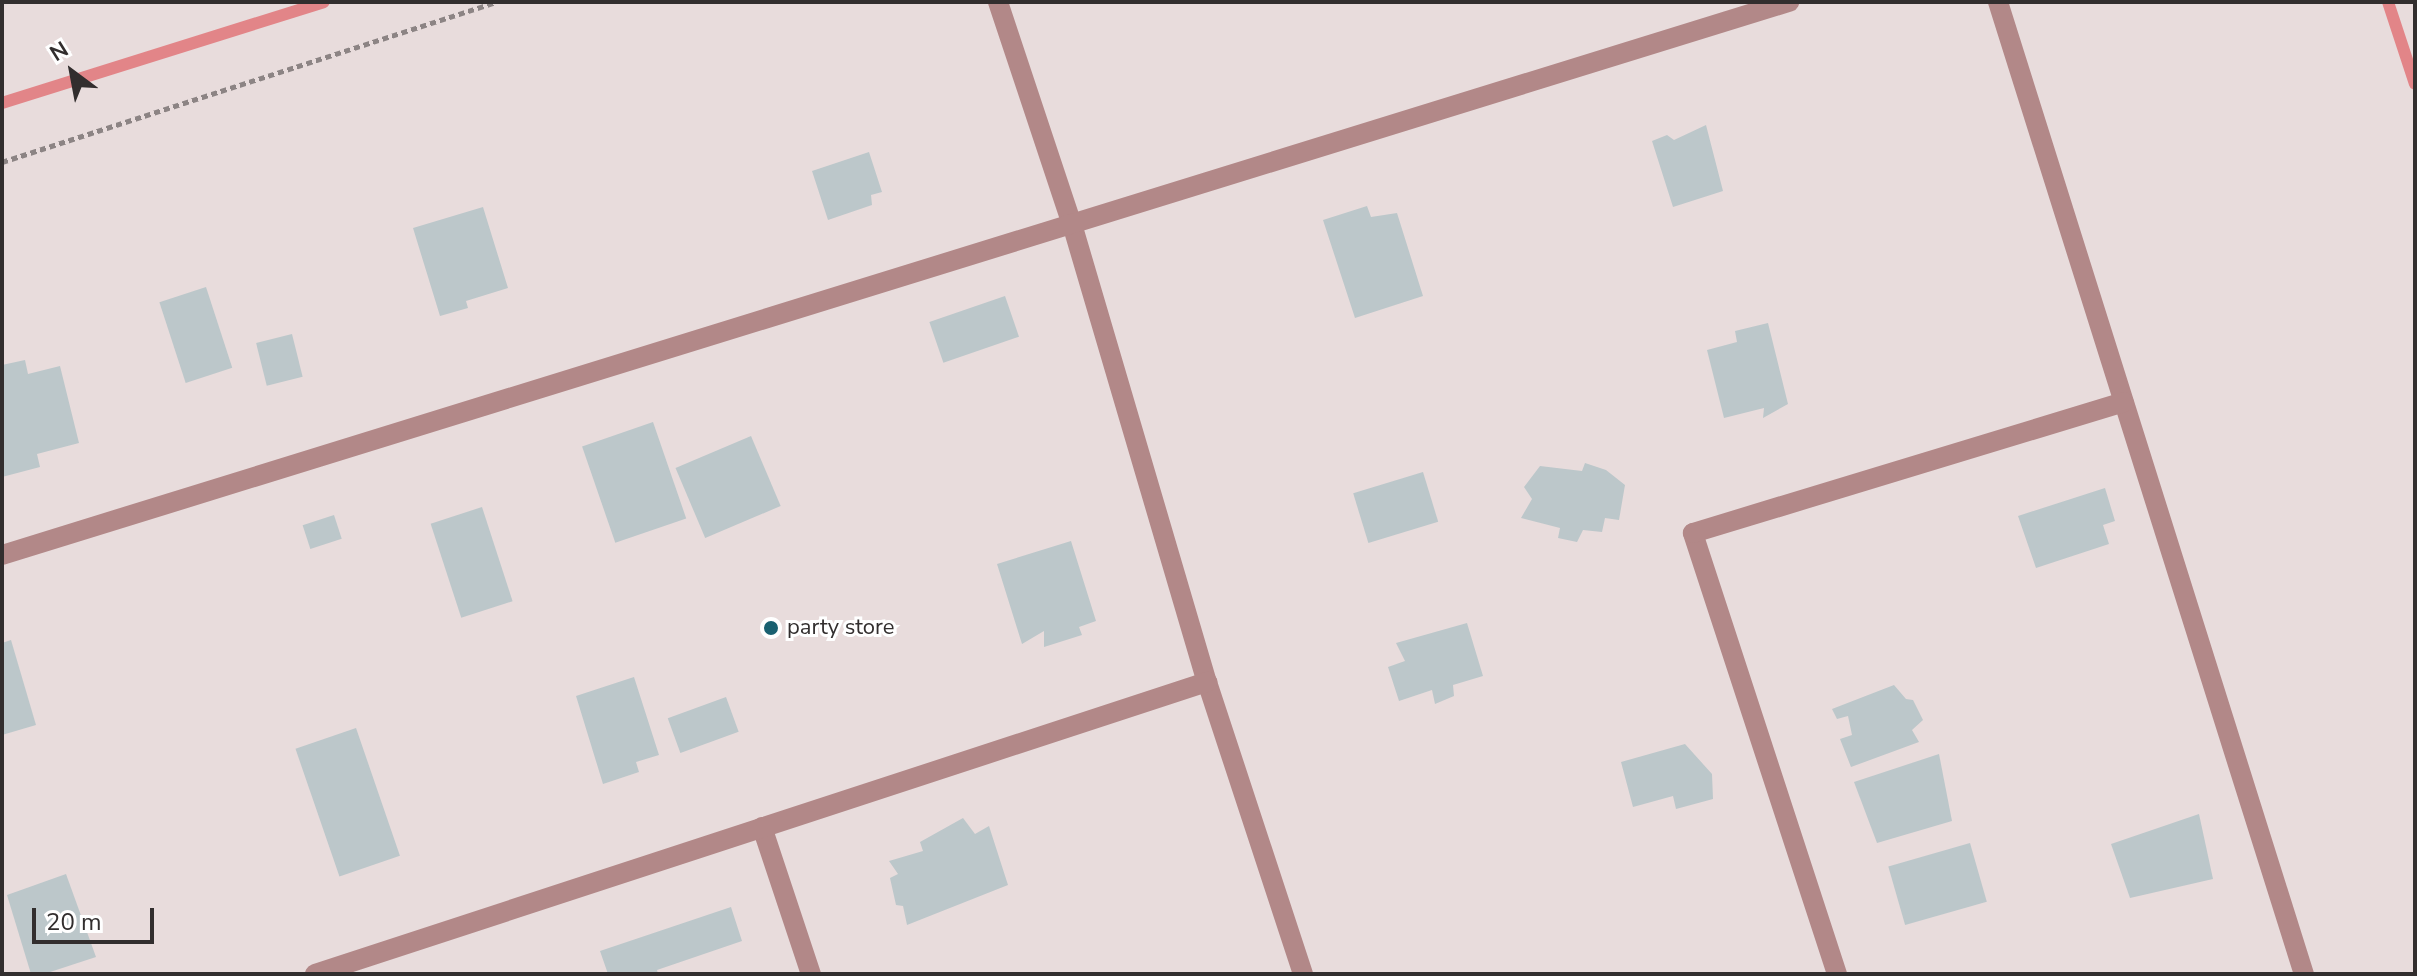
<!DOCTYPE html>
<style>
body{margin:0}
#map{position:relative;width:2417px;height:976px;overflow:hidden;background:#e8dcdc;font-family:"Nunito Sans",sans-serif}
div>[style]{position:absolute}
.stream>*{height:12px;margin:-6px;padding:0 6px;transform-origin:6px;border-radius:6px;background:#e28588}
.building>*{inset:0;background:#bcc7ca;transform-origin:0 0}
.path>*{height:5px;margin-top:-2.5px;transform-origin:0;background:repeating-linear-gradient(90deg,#8c8484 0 6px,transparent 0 10px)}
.street>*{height:20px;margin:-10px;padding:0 10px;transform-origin:10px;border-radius:10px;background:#b28888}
.dots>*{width:22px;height:22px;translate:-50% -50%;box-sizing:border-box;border:4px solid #fff;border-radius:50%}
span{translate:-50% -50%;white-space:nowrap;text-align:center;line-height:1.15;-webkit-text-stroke:6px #fff;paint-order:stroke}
.poi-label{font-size:22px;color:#322e2e}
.left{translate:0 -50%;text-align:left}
.frame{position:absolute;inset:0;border:4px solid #322e2e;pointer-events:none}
.north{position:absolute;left:32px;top:32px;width:80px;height:80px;-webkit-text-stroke:6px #fff;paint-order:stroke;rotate:328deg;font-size:22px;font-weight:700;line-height:32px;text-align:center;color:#322e2e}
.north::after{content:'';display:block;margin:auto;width:28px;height:36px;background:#322e2e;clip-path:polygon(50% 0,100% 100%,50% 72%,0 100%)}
.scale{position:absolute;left:32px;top:908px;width:122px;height:36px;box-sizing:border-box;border:4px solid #322e2e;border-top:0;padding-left:10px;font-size:24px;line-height:28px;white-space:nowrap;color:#322e2e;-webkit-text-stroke:6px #fff;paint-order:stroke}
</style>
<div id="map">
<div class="stream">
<i style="left:2388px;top:2px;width:86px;rotate:71.8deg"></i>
<i style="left:2px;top:103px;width:337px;rotate:-17.4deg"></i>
</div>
<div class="building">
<i style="clip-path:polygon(1706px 125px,1723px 191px,1673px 207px,1652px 141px,1667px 135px,1674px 140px)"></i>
<i style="clip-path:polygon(869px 152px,882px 192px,871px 195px,872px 205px,828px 220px,812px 171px)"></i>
<i style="clip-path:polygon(1367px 206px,1371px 217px,1397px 213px,1423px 296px,1355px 318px,1323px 220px)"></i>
<i style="clip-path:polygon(483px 207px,508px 288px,466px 301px,468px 308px,440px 316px,413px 228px)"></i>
<i style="left:206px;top:287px;width:85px;height:49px;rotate:72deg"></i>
<i style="left:1005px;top:296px;width:43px;height:80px;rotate:71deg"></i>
<i style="clip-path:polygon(1768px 323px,1788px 404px,1763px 418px,1764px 408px,1724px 418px,1707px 350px,1737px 342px,1735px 331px)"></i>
<i style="left:292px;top:334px;width:44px;height:37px;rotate:76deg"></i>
<i style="clip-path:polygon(25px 360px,28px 374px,60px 366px,79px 443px,37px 454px,40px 467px,2px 477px,2px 365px)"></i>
<i style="left:653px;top:422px;width:102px;height:75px;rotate:71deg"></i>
<i style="left:751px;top:436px;width:76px;height:82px;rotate:67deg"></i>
<i style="clip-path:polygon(1585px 463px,1606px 470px,1625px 485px,1619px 520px,1605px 518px,1602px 532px,1583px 530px,1577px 542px,1558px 538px,1560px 528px,1521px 518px,1532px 499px,1524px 487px,1540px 466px,1582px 471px)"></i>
<i style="left:1423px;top:472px;width:52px;height:73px;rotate:73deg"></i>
<i style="clip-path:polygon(2105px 488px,2115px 521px,2103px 525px,2109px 544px,2036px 568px,2018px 516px)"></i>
<i style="left:482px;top:507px;width:99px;height:54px;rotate:72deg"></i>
<i style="left:334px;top:515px;width:25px;height:33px;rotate:72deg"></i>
<i style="clip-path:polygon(1071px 541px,1096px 621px,1079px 627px,1082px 635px,1044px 647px,1044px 631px,1022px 644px,997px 564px)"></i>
<i style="clip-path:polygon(1467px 623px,1483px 676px,1453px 685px,1454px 696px,1435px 704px,1432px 690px,1399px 701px,1388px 667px,1405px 661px,1396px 643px)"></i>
<i style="clip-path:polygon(11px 640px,36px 725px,2px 735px,2px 643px)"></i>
<i style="clip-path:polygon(634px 677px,659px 755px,636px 762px,639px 772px,603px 784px,576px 696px)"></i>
<i style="clip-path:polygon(1894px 685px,1906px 699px,1913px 700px,1923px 720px,1912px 730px,1919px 742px,1851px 767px,1840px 739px,1852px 735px,1848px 716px,1837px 719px,1832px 709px)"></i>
<i style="left:726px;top:697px;width:37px;height:62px;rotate:70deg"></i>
<i style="left:356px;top:728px;width:135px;height:64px;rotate:71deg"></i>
<i style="clip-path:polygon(1685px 744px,1712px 774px,1713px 799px,1676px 809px,1673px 796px,1633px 807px,1621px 762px)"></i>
<i style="clip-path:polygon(1939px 754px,1952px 821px,1877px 843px,1854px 782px)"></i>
<i style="clip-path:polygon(2199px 814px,2213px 879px,2130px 898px,2111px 844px)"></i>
<i style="clip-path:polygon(963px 818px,975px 834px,989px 826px,1008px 885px,907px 925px,903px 906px,896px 905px,890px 878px,898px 874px,889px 861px,923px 851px,920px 842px)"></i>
<i style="left:1970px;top:843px;width:61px;height:85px;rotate:74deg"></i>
<i style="clip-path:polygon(66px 874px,96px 957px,44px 974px,31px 974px,7px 895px)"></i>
<i style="clip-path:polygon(731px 907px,742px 941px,657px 970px,658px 974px,608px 974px,600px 951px)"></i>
</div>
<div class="path">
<i style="left:2px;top:162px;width:519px;rotate:-17.95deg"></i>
</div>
<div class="street">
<i style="left:998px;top:2px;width:234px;rotate:71.6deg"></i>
<i style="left:1072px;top:224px;width:477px;rotate:73.6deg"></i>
<i style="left:1207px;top:682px;width:307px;rotate:71.8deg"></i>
<i style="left:1998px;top:2px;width:1019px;rotate:72.53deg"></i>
<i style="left:2px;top:555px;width:1871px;rotate:-17.2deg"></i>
<i style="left:762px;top:827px;width:155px;rotate:71.6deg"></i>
<i style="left:315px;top:974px;width:939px;rotate:-18.13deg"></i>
<i style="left:1837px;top:974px;width:464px;rotate:-108.1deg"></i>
<i style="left:1693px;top:533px;width:450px;rotate:-16.9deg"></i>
</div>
<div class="dots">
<i style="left:771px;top:628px;background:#196070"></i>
</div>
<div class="poi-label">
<span class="left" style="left:787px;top:628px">party store</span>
</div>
<div class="frame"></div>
<div class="north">N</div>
<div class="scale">20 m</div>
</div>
